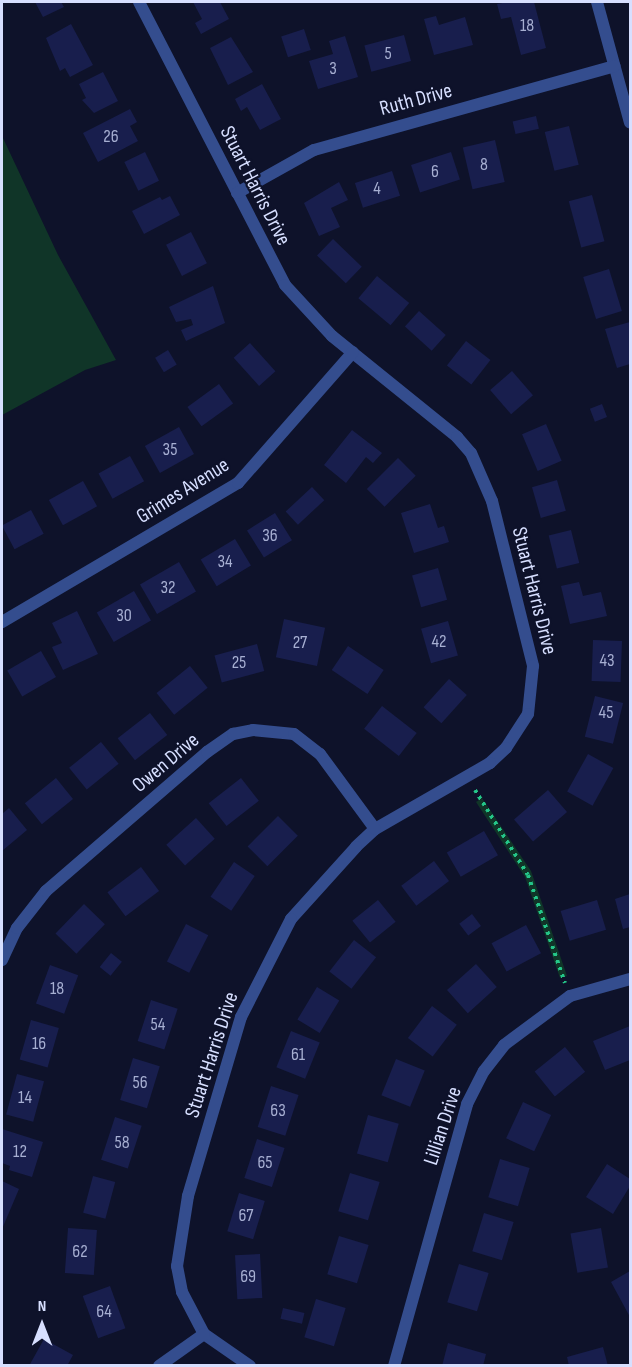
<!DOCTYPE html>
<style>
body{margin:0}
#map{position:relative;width:632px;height:1367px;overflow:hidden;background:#0e122a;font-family:"Sofia Sans Condensed",sans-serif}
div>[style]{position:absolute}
.green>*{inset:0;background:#103528}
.building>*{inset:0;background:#181e4d;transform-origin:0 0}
.path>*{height:4px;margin-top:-2px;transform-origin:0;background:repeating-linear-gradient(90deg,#24c689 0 3px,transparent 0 7.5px)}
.minor>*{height:12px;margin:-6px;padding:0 6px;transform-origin:6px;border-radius:6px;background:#344d8e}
span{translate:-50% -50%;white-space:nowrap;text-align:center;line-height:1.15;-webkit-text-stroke:4.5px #0e122a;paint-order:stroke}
.number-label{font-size:18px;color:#a7afd2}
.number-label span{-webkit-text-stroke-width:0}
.street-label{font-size:21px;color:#d7dfff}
.frame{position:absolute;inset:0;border:3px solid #d7dfff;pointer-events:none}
.north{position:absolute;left:12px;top:1295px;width:60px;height:60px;-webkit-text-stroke:4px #0e122a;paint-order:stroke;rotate:0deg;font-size:16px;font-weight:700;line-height:24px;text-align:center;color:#d7dfff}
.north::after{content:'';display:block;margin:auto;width:21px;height:27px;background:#d7dfff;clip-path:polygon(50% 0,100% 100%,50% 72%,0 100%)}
</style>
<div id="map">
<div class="green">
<i style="clip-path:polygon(2px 136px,58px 255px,116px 360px,85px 370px,2px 415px)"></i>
<i style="clip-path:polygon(482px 798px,531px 871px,567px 976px,560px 978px,525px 877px,476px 802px)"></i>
</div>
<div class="building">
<i style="clip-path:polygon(35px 2px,61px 2px,64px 7px,43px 17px)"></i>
<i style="clip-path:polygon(193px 2px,220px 2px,229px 19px,201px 34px,195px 23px,202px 19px)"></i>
<i style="clip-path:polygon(508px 2px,534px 2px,546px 48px,521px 55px,511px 17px,501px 19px,497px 4px)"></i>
<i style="clip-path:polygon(436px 16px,439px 25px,465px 17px,473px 45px,434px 55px,424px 19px)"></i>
<i style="clip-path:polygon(71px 24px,93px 65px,70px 77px,65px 68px,60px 71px,46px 38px)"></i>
<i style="left:304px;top:29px;width:22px;height:24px;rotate:72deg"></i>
<i style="left:404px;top:35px;width:27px;height:41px;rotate:75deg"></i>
<i style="clip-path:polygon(345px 36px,358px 77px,318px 89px,309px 61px,333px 54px,329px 41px)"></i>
<i style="clip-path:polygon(231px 37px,253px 72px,228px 85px,210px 48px)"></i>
<i style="clip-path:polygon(103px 72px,118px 101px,94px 113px,82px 100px,86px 98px,79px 84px)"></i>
<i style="clip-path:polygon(262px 84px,281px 119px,260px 130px,247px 107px,241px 111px,235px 99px)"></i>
<i style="clip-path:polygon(130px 109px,137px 122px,130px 126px,138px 141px,98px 162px,83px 133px)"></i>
<i style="left:536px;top:116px;width:13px;height:24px;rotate:77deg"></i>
<i style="left:569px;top:126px;width:40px;height:25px;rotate:76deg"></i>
<i style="left:495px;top:140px;width:43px;height:33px;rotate:77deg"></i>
<i style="left:145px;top:152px;width:32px;height:23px;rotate:64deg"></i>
<i style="left:451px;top:152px;width:29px;height:42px;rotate:72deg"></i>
<i style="left:392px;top:171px;width:26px;height:39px;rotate:72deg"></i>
<i style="clip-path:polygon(339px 182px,348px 200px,331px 208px,340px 227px,319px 236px,304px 203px)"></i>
<i style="left:592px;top:195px;width:48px;height:24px;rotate:75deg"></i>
<i style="clip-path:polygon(170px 196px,180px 215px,144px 234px,132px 211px,160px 197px,162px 200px)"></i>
<i style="left:191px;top:232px;width:35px;height:28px;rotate:63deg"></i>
<i style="left:333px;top:239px;width:40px;height:23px;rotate:44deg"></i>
<i style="left:609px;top:269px;width:44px;height:27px;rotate:73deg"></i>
<i style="left:377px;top:276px;width:42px;height:29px;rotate:40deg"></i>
<i style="clip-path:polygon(213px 286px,225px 323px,186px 341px,181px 330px,193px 325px,191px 319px,176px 322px,169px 307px)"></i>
<i style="left:419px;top:311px;width:36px;height:21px;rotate:42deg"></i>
<i style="clip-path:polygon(630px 322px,630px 364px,617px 368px,605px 329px)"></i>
<i style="left:466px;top:341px;width:31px;height:31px;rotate:38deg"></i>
<i style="left:250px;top:343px;width:38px;height:22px;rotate:48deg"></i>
<i style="left:168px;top:350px;width:17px;height:15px;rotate:59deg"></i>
<i style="left:512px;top:371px;width:32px;height:29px;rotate:49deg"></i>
<i style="left:219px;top:384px;width:24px;height:39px;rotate:54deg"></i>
<i style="left:602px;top:404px;width:14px;height:13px;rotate:69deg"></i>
<i style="left:546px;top:424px;width:40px;height:26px;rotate:67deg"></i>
<i style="left:179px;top:427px;width:31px;height:39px;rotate:61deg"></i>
<i style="clip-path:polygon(352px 430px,382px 453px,373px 463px,366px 457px,346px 483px,324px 465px)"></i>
<i style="left:130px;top:456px;width:29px;height:36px;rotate:61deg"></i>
<i style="left:398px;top:458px;width:25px;height:44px;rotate:45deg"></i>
<i style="left:557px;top:480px;width:32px;height:26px;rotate:74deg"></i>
<i style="left:83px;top:481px;width:29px;height:39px;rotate:61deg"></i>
<i style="left:312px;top:487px;width:18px;height:36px;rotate:47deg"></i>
<i style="clip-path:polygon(430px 504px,438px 528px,444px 526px,449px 542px,414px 553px,401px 513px)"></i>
<i style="left:31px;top:510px;width:27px;height:33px;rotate:62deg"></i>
<i style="left:275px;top:513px;width:32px;height:33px;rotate:58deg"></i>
<i style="left:571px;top:530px;width:34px;height:23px;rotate:76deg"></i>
<i style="left:235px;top:539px;width:31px;height:40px;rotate:59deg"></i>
<i style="left:179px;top:562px;width:34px;height:45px;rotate:60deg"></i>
<i style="left:438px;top:568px;width:33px;height:27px;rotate:74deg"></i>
<i style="clip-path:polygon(579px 582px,583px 596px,601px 592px,607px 616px,570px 624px,561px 586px)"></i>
<i style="left:134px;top:591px;width:34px;height:43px;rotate:60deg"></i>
<i style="clip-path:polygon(77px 611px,98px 654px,63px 670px,52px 647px,62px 643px,52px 623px)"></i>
<i style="left:284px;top:619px;width:42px;height:39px;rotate:12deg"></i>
<i style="left:448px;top:621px;width:36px;height:28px;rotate:74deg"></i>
<i style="left:593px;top:640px;width:29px;height:41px;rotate:2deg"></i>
<i style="left:257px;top:644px;width:28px;height:44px;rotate:75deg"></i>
<i style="left:348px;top:646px;width:43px;height:29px;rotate:34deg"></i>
<i style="left:41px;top:651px;width:30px;height:39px;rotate:60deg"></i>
<i style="left:190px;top:666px;width:28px;height:43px;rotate:51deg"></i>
<i style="left:449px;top:679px;width:24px;height:38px;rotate:42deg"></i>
<i style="left:595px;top:696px;width:29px;height:42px;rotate:14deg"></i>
<i style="left:382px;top:706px;width:44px;height:29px;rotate:38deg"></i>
<i style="left:150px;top:713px;width:28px;height:41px;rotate:52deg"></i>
<i style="left:101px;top:742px;width:28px;height:41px;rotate:51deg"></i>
<i style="left:588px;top:754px;width:29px;height:43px;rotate:29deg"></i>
<i style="left:56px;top:778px;width:27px;height:40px;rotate:51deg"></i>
<i style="left:241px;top:778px;width:29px;height:41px;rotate:52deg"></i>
<i style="left:548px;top:790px;width:29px;height:45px;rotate:49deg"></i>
<i style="clip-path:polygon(9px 808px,27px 830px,2px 851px,2px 814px)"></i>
<i style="left:278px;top:816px;width:28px;height:43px;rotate:45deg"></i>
<i style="left:196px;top:818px;width:28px;height:40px;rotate:48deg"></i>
<i style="left:484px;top:831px;width:28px;height:43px;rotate:60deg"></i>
<i style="left:434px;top:861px;width:25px;height:41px;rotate:53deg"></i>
<i style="left:234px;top:862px;width:25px;height:42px;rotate:34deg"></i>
<i style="left:141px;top:867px;width:30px;height:42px;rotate:53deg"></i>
<i style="clip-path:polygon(630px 894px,630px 927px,623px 929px,615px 899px)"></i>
<i style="left:378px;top:900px;width:28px;height:33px;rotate:51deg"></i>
<i style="left:597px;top:900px;width:31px;height:38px;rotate:73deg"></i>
<i style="left:84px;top:904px;width:29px;height:41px;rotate:44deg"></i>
<i style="left:472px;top:914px;width:15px;height:16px;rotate:53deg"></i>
<i style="left:186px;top:924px;width:25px;height:42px;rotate:27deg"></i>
<i style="left:526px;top:925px;width:32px;height:39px;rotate:62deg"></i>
<i style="left:354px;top:940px;width:28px;height:40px;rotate:38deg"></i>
<i style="left:111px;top:953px;width:14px;height:18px;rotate:39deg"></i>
<i style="left:476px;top:964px;width:31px;height:39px;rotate:48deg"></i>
<i style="left:50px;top:965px;width:30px;height:41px;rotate:20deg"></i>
<i style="left:317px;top:987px;width:26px;height:38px;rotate:31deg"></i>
<i style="left:151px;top:1000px;width:28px;height:43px;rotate:18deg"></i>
<i style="left:432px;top:1006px;width:31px;height:40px;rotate:37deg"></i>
<i style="left:31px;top:1020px;width:29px;height:41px;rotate:16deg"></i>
<i style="clip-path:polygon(630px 1026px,630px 1060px,605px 1070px,593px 1041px)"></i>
<i style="left:291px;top:1031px;width:31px;height:39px;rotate:22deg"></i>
<i style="left:565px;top:1047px;width:32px;height:39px;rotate:51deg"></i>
<i style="left:133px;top:1058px;width:28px;height:44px;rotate:17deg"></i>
<i style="left:396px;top:1059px;width:31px;height:39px;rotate:22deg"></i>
<i style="left:17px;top:1074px;width:28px;height:42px;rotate:15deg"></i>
<i style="left:271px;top:1086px;width:29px;height:43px;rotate:18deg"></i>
<i style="left:523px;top:1102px;width:31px;height:40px;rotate:25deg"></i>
<i style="left:368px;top:1115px;width:32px;height:40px;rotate:16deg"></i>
<i style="left:115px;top:1117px;width:28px;height:45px;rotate:18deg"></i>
<i style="clip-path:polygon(2px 1129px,43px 1142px,32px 1177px,9px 1170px,10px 1166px,2px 1163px)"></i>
<i style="left:257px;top:1139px;width:29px;height:41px;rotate:18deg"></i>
<i style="left:500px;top:1159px;width:31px;height:40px;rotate:17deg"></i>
<i style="clip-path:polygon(607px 1164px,630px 1179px,630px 1186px,613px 1214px,586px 1197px)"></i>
<i style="left:350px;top:1173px;width:31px;height:40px;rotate:17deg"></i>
<i style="left:93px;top:1176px;width:23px;height:38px;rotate:15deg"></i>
<i style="clip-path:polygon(2px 1181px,19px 1189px,2px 1229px)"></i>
<i style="left:239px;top:1193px;width:27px;height:40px;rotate:17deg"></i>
<i style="left:484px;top:1213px;width:31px;height:40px;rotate:17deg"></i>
<i style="left:68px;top:1228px;width:29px;height:45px;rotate:4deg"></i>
<i style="left:601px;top:1228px;width:40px;height:31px;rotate:80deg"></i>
<i style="left:339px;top:1236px;width:31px;height:40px;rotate:17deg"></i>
<i style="left:260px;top:1254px;width:44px;height:25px;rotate:87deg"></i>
<i style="left:459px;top:1264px;width:31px;height:40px;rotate:17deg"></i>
<i style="clip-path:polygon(630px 1271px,630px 1317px,611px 1282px)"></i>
<i style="left:110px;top:1286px;width:45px;height:29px;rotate:70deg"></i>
<i style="left:316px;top:1299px;width:31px;height:40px;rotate:17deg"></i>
<i style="left:283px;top:1308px;width:22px;height:11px;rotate:13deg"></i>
<i style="clip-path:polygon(44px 1339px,73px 1355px,67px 1366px,29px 1366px)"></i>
<i style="clip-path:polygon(448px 1343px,486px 1354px,483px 1366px,442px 1366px)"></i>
<i style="clip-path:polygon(603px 1347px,608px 1366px,569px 1366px,567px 1357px)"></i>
</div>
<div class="path">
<i style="left:475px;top:790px;width:100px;rotate:58.1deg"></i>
<i style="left:528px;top:875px;width:114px;rotate:71.1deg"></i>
</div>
<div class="minor">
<i style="left:139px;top:2px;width:318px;rotate:62.7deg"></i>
<i style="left:285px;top:285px;width:69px;rotate:47.3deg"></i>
<i style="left:332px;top:336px;width:161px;rotate:38.9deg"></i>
<i style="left:457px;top:437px;width:21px;rotate:49deg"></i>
<i style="left:471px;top:453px;width:52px;rotate:66.4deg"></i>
<i style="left:492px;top:501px;width:170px;rotate:76deg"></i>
<i style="left:533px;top:666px;width:48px;rotate:95.9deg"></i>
<i style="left:528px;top:714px;width:40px;rotate:122.9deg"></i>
<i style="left:506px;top:748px;width:22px;rotate:137deg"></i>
<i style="left:490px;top:763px;width:133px;rotate:150.1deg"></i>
<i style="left:375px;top:829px;width:26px;rotate:137deg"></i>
<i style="left:356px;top:847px;width:97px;rotate:132.1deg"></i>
<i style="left:291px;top:919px;width:110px;rotate:117deg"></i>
<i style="left:241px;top:1017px;width:187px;rotate:106.5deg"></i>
<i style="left:188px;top:1196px;width:71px;rotate:98.9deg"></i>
<i style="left:177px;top:1266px;width:26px;rotate:79deg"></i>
<i style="left:182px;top:1292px;width:47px;rotate:62.4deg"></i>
<i style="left:204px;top:1334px;width:56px;rotate:34.8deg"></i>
<i style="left:597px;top:2px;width:125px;rotate:74.7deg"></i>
<i style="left:237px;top:193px;width:88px;rotate:-29.2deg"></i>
<i style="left:314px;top:150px;width:312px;rotate:-15.6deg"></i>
<i style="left:2px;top:622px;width:274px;rotate:-30.5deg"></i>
<i style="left:238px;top:483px;width:174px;rotate:-48.7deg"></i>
<i style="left:2px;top:960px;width:35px;rotate:-65deg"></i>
<i style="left:17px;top:928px;width:47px;rotate:-51.9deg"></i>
<i style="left:46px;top:891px;width:213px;rotate:-40.8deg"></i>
<i style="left:207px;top:752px;width:32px;rotate:-35deg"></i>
<i style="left:233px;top:734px;width:20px;rotate:-11deg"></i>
<i style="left:253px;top:730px;width:41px;rotate:5.6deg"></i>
<i style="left:294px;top:734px;width:33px;rotate:38deg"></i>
<i style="left:320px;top:754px;width:93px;rotate:53.7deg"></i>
<i style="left:159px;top:1366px;width:55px;rotate:-35.4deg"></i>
<i style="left:394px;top:1366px;width:272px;rotate:-74.4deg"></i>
<i style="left:467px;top:1104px;width:37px;rotate:-63deg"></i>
<i style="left:484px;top:1071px;width:33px;rotate:-52deg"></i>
<i style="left:504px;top:1045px;width:82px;rotate:-36.6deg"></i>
<i style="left:570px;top:996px;width:62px;rotate:-15.8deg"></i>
</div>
<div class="number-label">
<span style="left:527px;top:26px">18</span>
<span style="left:388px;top:54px">5</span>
<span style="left:333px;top:69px">3</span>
<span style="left:111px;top:137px">26</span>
<span style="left:484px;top:165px">8</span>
<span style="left:435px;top:172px">6</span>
<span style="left:377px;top:189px">4</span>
<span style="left:170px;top:450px">35</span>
<span style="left:270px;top:536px">36</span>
<span style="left:225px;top:562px">34</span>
<span style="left:168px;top:588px">32</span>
<span style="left:124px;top:616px">30</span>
<span style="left:439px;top:642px">42</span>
<span style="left:300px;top:643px">27</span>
<span style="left:607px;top:661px">43</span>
<span style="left:239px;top:663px">25</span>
<span style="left:606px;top:713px">45</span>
<span style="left:57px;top:989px">18</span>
<span style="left:158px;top:1025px">54</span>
<span style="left:39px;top:1044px">16</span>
<span style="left:298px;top:1055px">61</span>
<span style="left:140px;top:1083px">56</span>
<span style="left:25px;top:1098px">14</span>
<span style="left:278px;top:1111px">63</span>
<span style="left:122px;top:1143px">58</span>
<span style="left:20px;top:1152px">12</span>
<span style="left:265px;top:1163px">65</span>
<span style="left:246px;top:1216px">67</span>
<span style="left:80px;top:1252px">62</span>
<span style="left:248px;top:1277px">69</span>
<span style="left:104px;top:1312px">64</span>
</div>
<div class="street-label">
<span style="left:416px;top:100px;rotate:-15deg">Ruth Drive</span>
<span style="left:255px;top:186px;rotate:63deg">Stuart Harris Drive</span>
<span style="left:183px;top:491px;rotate:-32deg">Grimes Avenue</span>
<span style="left:534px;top:591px;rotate:76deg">Stuart Harris Drive</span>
<span style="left:166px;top:763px;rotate:-40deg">Owen Drive</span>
<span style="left:212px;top:1055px;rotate:-72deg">Stuart Harris Drive</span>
<span style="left:443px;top:1126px;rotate:-72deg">Lillian Drive</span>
</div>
<div class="frame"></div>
<div class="north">N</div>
</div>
